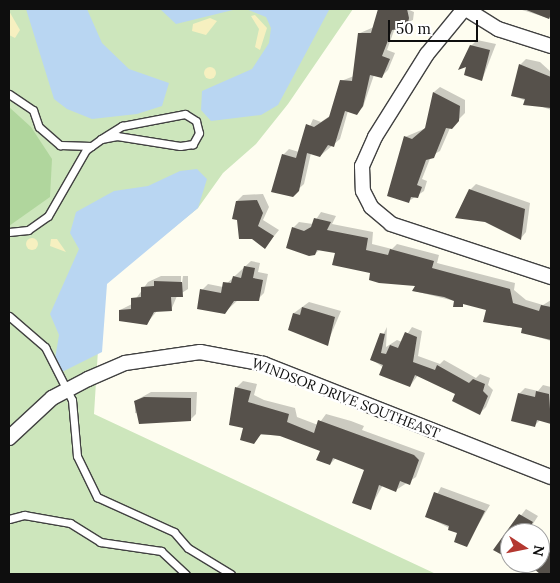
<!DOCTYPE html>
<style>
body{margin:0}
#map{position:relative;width:560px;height:583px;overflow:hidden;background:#fefdf0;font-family:Lora,serif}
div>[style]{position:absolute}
.green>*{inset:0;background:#cde6bc}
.forest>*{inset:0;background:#b0d69d}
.sand>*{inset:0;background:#f6f0c0}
.round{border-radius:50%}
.water>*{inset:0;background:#b9d6f2}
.shadow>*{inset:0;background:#0003}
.building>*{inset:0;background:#56514b}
.roads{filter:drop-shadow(1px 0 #414141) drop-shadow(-1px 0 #414141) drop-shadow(0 1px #414141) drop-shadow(0 -1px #414141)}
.lane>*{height:7px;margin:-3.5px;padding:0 3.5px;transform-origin:3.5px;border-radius:3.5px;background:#fff}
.street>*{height:14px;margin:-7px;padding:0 7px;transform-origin:7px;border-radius:7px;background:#fff}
span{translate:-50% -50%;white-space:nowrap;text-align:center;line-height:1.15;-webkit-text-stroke:5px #fff;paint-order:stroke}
.street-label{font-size:14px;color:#0e0e0e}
.frame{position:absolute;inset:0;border:10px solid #0e0e0e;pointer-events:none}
.north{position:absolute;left:500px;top:523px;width:50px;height:50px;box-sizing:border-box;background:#fff;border:1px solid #9f9f9f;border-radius:50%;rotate:101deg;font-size:14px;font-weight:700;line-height:20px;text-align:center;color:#0e0e0e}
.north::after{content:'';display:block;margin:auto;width:18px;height:22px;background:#b43830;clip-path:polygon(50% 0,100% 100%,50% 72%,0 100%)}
.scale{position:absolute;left:388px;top:20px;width:90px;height:22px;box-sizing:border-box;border:2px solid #0e0e0e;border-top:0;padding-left:6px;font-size:15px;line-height:18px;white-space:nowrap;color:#0e0e0e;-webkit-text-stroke:4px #fff;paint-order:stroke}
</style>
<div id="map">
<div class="green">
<i style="clip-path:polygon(9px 9px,353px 9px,288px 104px,256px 144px,223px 173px,198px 208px,102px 286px,94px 414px,436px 574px,9px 574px)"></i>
</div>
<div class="forest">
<i style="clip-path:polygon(9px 107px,31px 127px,52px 159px,50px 197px,9px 226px)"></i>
</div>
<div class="sand">
<i style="clip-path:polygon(9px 11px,20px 30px,15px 38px,9px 35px)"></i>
<i style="clip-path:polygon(255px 15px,267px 28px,260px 50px,255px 47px,259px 29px,251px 16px)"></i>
<i style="clip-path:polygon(210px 18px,217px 21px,206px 35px,192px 31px,193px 24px)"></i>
<i class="round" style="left:204px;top:67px;width:12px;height:12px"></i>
<i class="round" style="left:26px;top:238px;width:12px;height:12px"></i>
<i style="clip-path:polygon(51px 239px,57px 239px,66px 252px,50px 246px)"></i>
</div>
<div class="water">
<i style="clip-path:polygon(26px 9px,87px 9px,102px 43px,129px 69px,169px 83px,162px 106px,137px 114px,92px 119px,67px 109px,54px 99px)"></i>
<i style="clip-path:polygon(160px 9px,237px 9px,176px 24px)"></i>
<i style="clip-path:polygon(246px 9px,329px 10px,278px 105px,261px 115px,211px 121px,201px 110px,202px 91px,252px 69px,269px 43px,271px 28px,266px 17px)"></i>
<i style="clip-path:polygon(197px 169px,207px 179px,198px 208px,107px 284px,102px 352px,62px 372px,55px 359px,59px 335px,50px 314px,79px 249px,70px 233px,76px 212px,114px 191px,148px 186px,180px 171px)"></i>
</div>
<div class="shadow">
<i style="clip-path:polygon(407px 9px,414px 12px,413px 20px,395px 28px,387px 50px,395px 53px,388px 70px,382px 76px,374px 75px,363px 107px,356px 113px,348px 111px,340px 139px,320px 156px,311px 153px,304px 184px,292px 195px,283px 155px,289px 149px,299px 152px,313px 119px,321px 122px,331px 115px,341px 81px,354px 76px,360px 33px,374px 27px,379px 10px)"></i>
<i style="clip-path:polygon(519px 9px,551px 9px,551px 19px)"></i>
<i style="clip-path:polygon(477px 40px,496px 44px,482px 80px,471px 46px)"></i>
<i style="clip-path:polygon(526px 59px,540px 62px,551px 72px,551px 110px,513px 96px,520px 65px)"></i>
<i style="clip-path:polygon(440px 87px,465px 100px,465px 113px,450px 128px,440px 151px,431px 156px,422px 179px,427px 181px,424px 191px,409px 201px,405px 137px,426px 128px,434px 92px)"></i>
<i style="clip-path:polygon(476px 184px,530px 203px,526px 232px,521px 238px,470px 190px)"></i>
<i style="clip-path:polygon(263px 194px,269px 207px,263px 220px,279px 230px,270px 241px,237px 201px,243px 195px)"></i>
<i style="clip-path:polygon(321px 212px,336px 216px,332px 224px,373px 232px,372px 244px,392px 249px,397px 244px,439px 255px,437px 263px,515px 283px,514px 290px,526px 300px,543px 305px,551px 300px,551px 341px,522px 332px,524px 327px,487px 309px,414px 291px,416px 285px,372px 272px,337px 252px,320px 249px,315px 254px,293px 228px,299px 222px,313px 224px)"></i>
<i style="clip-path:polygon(251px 261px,260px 263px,258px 272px,268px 274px,264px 293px,258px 299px,238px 300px,224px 313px,202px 290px,208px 284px,223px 287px)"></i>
<i style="clip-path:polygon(161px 276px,181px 276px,181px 291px,183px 276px,188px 276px,188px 289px,177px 296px,171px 310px,157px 311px,147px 323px,120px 310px,132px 304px,148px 282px)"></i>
<i style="clip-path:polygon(309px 302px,341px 311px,327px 344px,290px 329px,294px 313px)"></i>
<i style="clip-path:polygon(387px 327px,386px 347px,397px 340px,402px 342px,412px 327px,422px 331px,418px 356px,440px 364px,444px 360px,476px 378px,480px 374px,490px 378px,488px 385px,493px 390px,486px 407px,480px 413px,456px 393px,418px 375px,410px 386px,371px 359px)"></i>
<i style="clip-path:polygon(243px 381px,257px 384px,254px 395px,264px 400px,295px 408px,297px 417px,318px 425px,326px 414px,351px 421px,364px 426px,362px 430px,425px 453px,416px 477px,396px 490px,383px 485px,370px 508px,366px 470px,336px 458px,330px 464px,321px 450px,280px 435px,260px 435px,253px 442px,245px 427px,231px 424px,237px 387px)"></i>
<i style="clip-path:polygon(543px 385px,551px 387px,551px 423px,540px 420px,535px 425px,519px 394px,525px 388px,538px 391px)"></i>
<i style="clip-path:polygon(151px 392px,197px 392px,196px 414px,190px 420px,135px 413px,135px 401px)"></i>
<i style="clip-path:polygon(441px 487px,490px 505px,466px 545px,459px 533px,426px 516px)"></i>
<i style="clip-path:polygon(526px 509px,538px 516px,529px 530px,533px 533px,510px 533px,510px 551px,504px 555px,495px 549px)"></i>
<i style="clip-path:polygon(540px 537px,551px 544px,551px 574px,529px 563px,540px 563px)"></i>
</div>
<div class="building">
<i style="clip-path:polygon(378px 9px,407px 9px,409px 18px,407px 28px,392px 30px,382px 56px,390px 59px,382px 78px,370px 75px,363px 106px,357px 115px,345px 111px,334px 147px,328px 145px,320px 157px,307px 153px,299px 191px,293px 197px,271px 192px,282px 154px,296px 158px,306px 124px,314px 127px,329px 117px,340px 80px,352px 81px,358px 33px,371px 33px)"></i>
<i style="clip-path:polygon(524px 9px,551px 9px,551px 14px,549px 19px)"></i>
<i style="clip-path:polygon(470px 45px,490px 50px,482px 81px,464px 75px,466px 67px,458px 70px)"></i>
<i style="clip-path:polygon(519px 64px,551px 77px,551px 108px,523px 105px,525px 99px,511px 96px)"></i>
<i style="clip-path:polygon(433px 92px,460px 106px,459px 121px,452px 129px,446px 128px,434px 158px,426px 160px,417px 185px,422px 187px,418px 198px,411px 197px,409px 203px,387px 196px,404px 136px,412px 139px,425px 128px)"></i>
<i style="clip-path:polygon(469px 189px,525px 209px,521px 240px,485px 222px,455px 218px)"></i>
<i style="clip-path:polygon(257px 200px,263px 213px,258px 226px,274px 236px,265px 249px,252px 239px,239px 239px,237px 220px,232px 219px,236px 201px)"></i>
<i style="clip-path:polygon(314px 218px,331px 222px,327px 230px,368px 238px,366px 250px,388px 255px,390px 249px,434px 261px,432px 268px,510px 289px,513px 303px,539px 311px,541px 305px,551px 307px,551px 340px,521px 333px,522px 328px,483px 322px,486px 310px,463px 304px,463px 307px,453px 307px,454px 301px,444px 297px,412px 291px,415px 286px,379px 283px,369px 280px,370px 273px,332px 265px,335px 253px,317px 250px,315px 255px,309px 256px,286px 248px,292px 227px,304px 231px,311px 227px)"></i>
<i style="clip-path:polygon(244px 266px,255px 268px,253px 278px,263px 280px,259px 301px,234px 301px,225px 314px,197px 309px,200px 289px,221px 293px,223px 282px,231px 283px,233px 276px,241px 278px)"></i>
<i style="clip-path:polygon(154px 281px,182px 282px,183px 297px,171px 297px,172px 311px,154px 312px,147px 325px,119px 321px,119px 310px,131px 309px,131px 298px,141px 297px,141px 287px,154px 286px)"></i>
<i style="clip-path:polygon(302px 307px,335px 317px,328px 346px,288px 330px,293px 313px,300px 315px)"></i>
<i style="clip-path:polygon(405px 332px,417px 337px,413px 362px,435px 370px,437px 365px,469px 383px,473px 379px,485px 384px,483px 391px,488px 396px,480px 415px,452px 401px,455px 394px,415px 375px,410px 387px,379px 375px,383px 365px,370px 360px,380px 333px,385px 334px,381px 353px,386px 354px,390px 345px,398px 348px)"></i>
<i style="clip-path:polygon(235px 387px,251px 391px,248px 402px,289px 414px,287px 422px,314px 433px,318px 420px,414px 455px,419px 460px,410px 485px,400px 481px,396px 492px,379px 485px,371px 510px,352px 503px,364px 470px,333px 458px,330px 465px,316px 460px,320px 451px,280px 436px,261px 434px,254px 444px,240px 440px,243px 428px,229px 425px)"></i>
<i style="clip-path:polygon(536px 391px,549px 394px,551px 424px,537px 420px,535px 427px,511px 421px,518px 393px,535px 397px)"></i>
<i style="clip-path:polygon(144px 397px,191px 398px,191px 421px,139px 424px,134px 401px)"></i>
<i style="clip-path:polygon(434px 492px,485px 511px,467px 547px,454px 542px,457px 533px,448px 530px,449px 526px,425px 517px)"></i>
<i style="clip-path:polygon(519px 514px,533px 522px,526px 533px,510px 533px,504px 556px,493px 550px)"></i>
<i style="clip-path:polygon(540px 546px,551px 553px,551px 574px,540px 574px,527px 563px,540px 563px)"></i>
</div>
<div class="roads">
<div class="lane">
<i style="left:9px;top:94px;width:29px;rotate:34deg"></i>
<i style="left:33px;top:110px;width:18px;rotate:71deg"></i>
<i style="left:39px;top:127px;width:28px;rotate:41deg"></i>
<i style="left:60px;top:145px;width:31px;rotate:2deg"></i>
<i style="left:9px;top:232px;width:19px;rotate:-6deg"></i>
<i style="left:28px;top:230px;width:24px;rotate:-35deg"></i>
<i style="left:48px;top:216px;width:76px;rotate:-60.1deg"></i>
<i style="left:86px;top:150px;width:19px;rotate:-36deg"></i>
<i style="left:101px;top:139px;width:25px;rotate:-32deg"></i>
<i style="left:122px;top:126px;width:64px;rotate:-10.8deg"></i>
<i style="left:185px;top:114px;width:13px;rotate:32deg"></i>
<i style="left:196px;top:121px;width:12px;rotate:76deg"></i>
<i style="left:199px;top:133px;width:13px;rotate:119deg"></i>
<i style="left:193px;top:144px;width:13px;rotate:171deg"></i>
<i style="left:180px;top:146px;width:64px;rotate:-171deg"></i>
<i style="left:117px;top:136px;width:16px;rotate:169deg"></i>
<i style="left:9px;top:316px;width:48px;rotate:40.7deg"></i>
<i style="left:45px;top:347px;width:59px;rotate:63deg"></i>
<i style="left:72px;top:400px;width:56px;rotate:84.9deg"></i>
<i style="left:77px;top:456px;width:46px;rotate:64deg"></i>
<i style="left:97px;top:497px;width:85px;rotate:24.4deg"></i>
<i style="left:174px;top:532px;width:21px;rotate:49deg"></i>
<i style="left:188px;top:548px;width:50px;rotate:31.2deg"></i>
<i style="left:9px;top:519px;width:16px;rotate:-15deg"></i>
<i style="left:24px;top:515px;width:47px;rotate:9.9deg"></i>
<i style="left:70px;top:523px;width:36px;rotate:32deg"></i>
<i style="left:100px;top:542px;width:62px;rotate:8.4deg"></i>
<i style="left:161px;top:551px;width:34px;rotate:43deg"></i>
</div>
<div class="street">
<i style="left:464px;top:9px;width:58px;rotate:129.4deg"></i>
<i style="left:427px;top:54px;width:98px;rotate:122.1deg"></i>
<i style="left:375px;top:137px;width:32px;rotate:114deg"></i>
<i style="left:362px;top:166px;width:25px;rotate:88deg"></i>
<i style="left:363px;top:191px;width:18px;rotate:63deg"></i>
<i style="left:371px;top:207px;width:26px;rotate:40deg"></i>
<i style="left:391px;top:224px;width:169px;rotate:18.3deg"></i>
<i style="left:466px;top:9px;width:38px;rotate:32deg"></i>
<i style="left:498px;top:29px;width:56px;rotate:17.8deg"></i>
<i style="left:9px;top:438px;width:59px;rotate:-42.9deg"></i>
<i style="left:52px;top:398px;width:41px;rotate:-27.8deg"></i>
<i style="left:88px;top:379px;width:40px;rotate:-23.4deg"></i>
<i style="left:125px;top:363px;width:76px;rotate:-8.3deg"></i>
<i style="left:200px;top:352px;width:65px;rotate:10.6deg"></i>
<i style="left:264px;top:364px;width:308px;rotate:21.5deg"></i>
</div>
</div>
<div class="street-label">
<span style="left:346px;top:398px;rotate:21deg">WINDSOR DRIVE SOUTHEAST</span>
</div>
<div class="frame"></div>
<div class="north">N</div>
<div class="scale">50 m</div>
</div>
